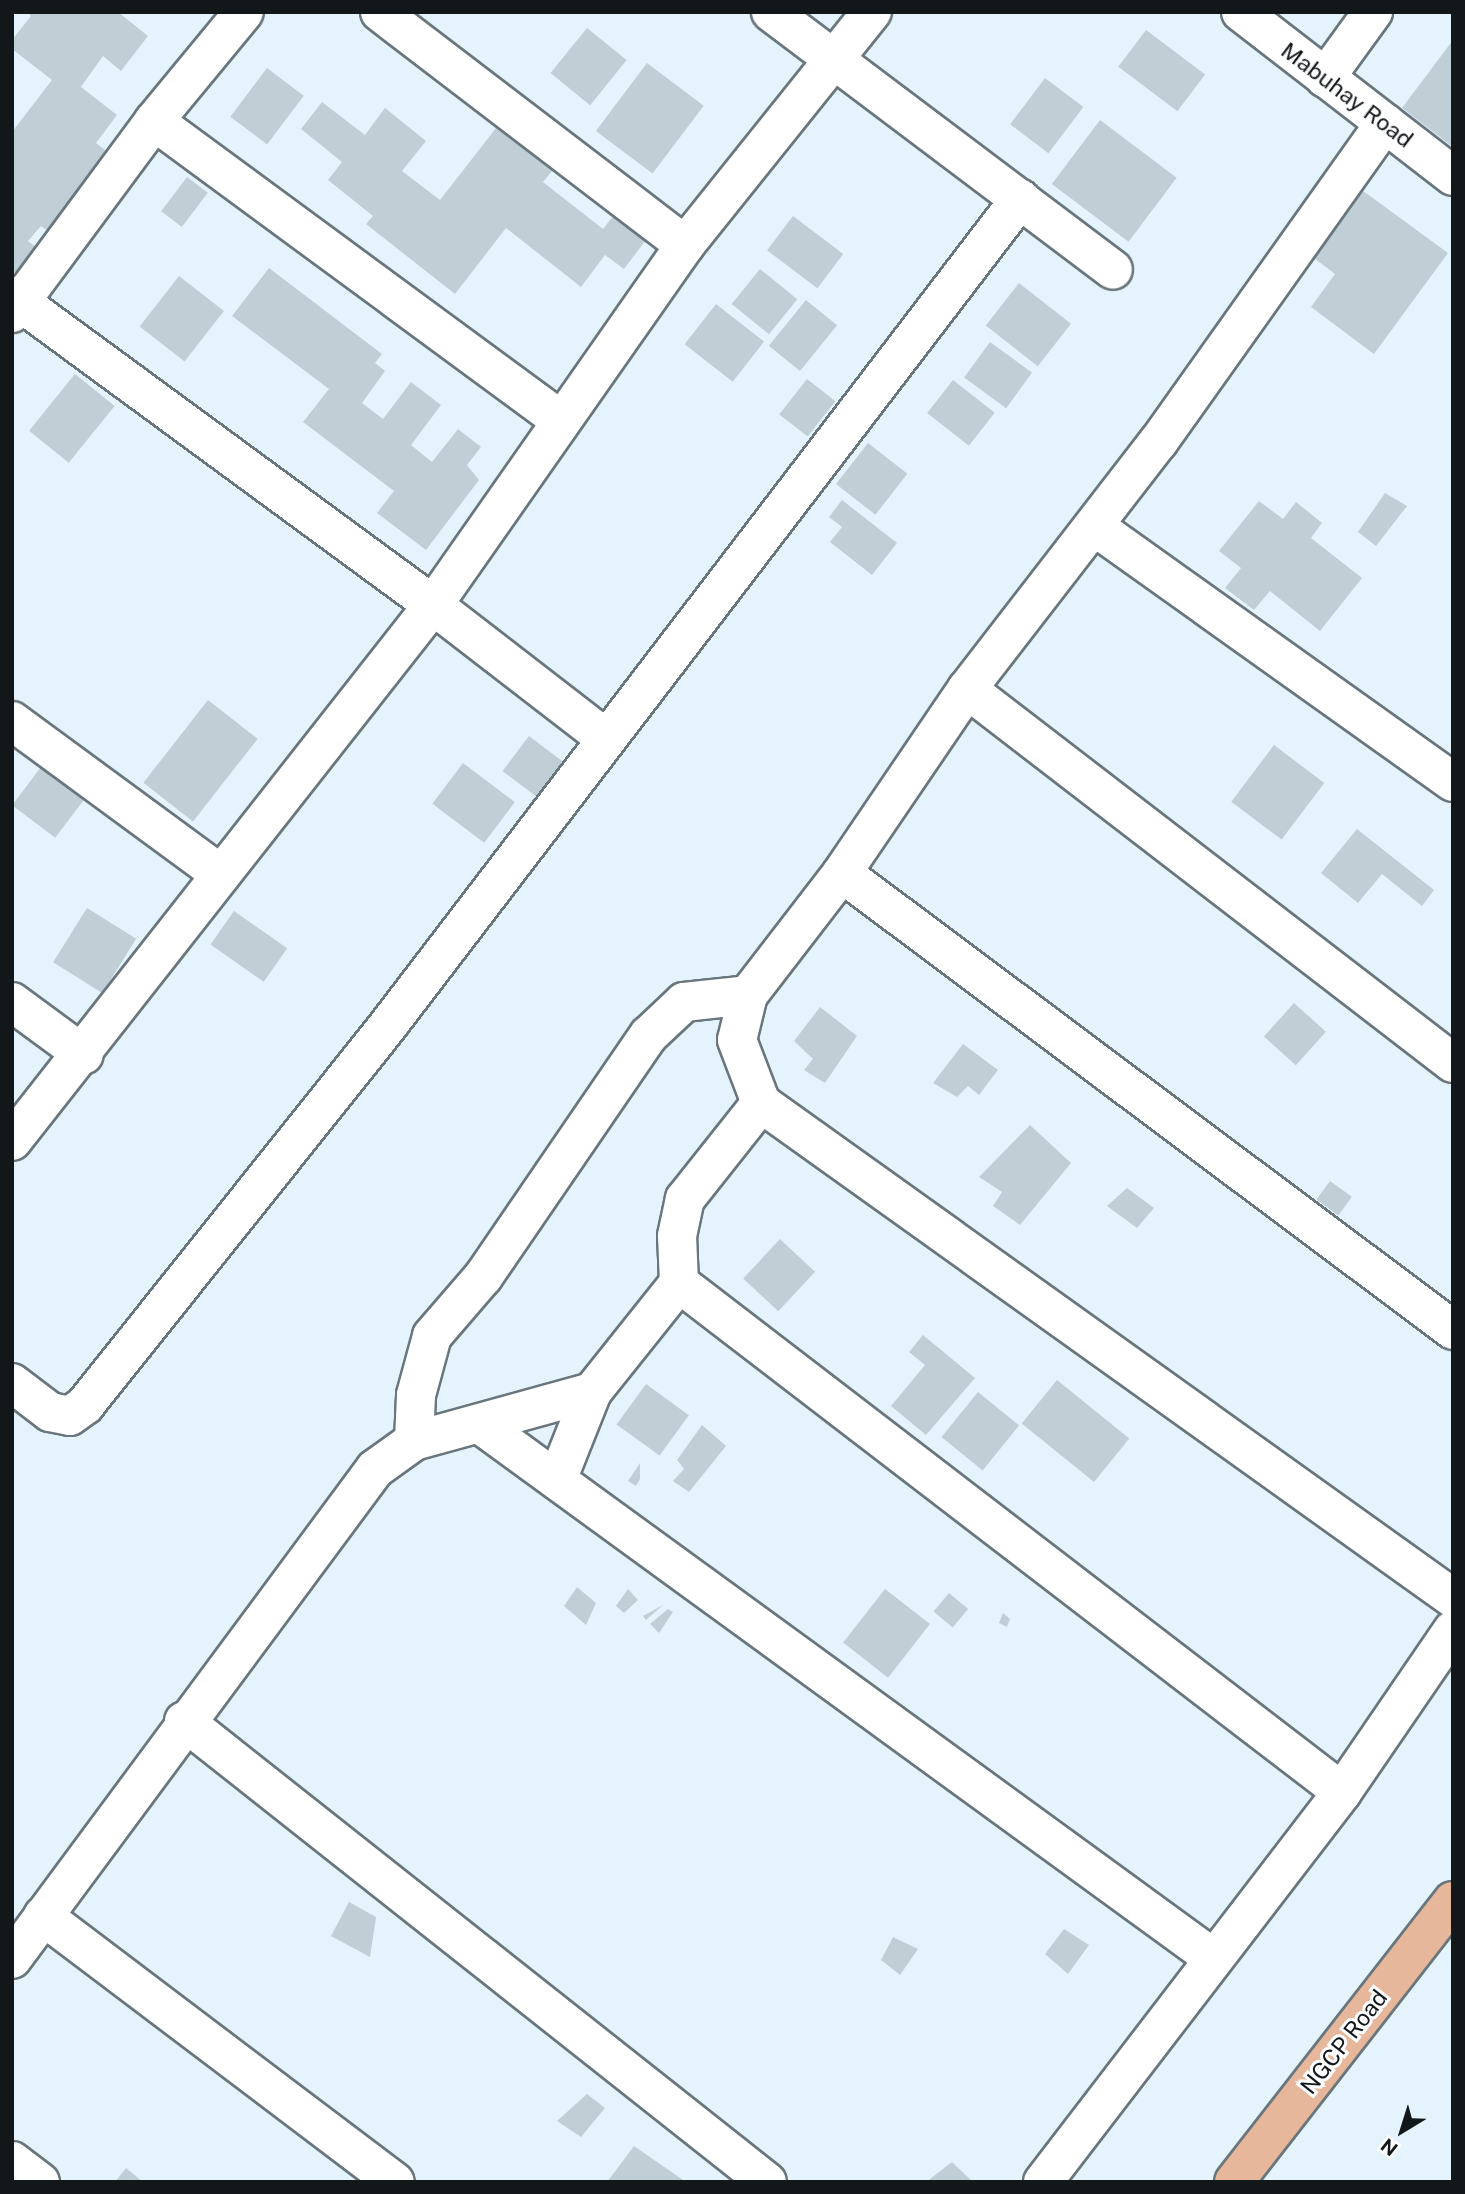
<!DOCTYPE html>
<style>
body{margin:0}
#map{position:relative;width:1465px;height:2194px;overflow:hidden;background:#e5f4fc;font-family:"Public Sans",sans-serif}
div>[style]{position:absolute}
.building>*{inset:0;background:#c0cfd6;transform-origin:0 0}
.roads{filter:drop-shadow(2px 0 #69767d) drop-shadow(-2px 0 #69767d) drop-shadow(0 2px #69767d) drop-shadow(0 -2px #69767d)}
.minor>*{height:38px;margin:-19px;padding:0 19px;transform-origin:19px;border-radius:19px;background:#fff}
.major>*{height:38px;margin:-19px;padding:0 19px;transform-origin:19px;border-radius:19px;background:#e6b79b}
span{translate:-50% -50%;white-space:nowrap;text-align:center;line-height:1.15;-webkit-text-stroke:6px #fff;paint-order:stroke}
.street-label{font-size:23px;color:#12171a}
.frame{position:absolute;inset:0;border:14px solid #12171a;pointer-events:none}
.north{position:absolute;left:1367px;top:2096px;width:70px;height:70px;-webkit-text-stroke:5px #fff;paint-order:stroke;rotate:218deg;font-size:19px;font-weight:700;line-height:28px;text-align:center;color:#12171a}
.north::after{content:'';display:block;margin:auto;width:24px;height:32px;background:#12171a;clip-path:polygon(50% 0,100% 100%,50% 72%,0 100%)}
</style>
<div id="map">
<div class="building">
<i style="clip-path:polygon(27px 12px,118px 12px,148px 36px,121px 71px,103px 56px,81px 87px,117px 115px,96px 143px,114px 157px,54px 236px,41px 226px,28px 241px,40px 250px,20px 275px,12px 270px,12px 132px,52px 80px,12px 49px,12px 40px,31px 16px)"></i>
<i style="left:587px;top:28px;width:51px;height:58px;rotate:39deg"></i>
<i style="left:1146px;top:30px;width:74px;height:46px;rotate:37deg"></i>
<i style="clip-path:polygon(1453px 40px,1453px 147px,1402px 108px)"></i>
<i style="left:647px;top:63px;width:71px;height:85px;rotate:37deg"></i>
<i style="left:267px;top:68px;width:46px;height:61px;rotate:37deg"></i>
<i style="left:1045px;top:78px;width:48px;height:58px;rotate:37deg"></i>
<i style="clip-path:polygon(322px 102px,365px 135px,385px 108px,426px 141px,402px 171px,440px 200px,496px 128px,552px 171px,543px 182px,603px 229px,614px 215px,646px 240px,624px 269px,605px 255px,581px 287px,506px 228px,455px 294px,366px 224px,373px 216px,328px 180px,342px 162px,301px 129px)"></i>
<i style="left:1100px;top:120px;width:96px;height:80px;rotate:37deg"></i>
<i style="left:187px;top:177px;width:26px;height:43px;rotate:37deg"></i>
<i style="clip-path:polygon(1355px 185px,1448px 253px,1374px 354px,1311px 307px,1335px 274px,1306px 252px)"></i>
<i style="left:793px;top:216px;width:63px;height:43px;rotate:37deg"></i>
<i style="clip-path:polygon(269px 268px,382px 354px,375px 363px,385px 371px,362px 403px,383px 419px,411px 382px,441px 405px,411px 445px,432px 462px,458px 429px,481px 447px,467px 465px,479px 480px,426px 550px,377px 513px,394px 491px,303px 422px,329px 389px,232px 316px)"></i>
<i style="left:760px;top:269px;width:48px;height:45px;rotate:39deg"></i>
<i style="left:179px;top:276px;width:57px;height:64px;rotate:38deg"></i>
<i style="left:1019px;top:283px;width:66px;height:54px;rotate:38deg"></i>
<i style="left:806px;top:300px;width:40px;height:59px;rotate:39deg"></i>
<i style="left:716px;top:304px;width:61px;height:51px;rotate:38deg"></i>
<i style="left:990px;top:342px;width:52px;height:44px;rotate:36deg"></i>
<i style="left:75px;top:374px;width:51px;height:73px;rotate:39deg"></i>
<i style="left:807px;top:379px;width:36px;height:45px;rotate:38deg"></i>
<i style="left:953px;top:380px;width:53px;height:42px;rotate:38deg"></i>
<i style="left:868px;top:443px;width:50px;height:52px;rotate:38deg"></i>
<i style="clip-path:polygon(1385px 493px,1407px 506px,1376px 546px,1358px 532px)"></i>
<i style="clip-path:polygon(842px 500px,897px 543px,872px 575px,830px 542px,842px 527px,829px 517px)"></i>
<i style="clip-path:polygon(1259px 501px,1283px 519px,1296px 502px,1322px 523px,1311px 538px,1362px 578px,1320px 631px,1270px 591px,1254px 610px,1225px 588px,1241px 568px,1219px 551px)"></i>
<i style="left:208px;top:700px;width:63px;height:105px;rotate:38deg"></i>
<i style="left:529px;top:736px;width:46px;height:44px;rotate:37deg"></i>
<i style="left:1274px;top:745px;width:63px;height:71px;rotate:37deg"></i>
<i style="left:44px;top:763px;width:54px;height:53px;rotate:37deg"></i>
<i style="left:463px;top:763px;width:65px;height:51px;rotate:37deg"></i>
<i style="clip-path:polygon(1357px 829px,1434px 890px,1422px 906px,1382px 874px,1358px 903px,1321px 873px)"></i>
<i style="left:87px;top:908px;width:58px;height:64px;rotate:32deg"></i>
<i style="left:234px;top:911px;width:65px;height:41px;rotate:35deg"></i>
<i style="left:1294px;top:1003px;width:43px;height:45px;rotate:42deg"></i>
<i style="clip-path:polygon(820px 1007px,857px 1036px,825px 1083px,804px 1070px,813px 1059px,794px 1041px)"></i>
<i style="clip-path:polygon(963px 1044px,998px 1070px,979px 1095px,968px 1086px,957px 1097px,933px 1083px)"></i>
<i style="clip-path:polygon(1030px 1125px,1071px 1163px,1020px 1225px,993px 1206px,1002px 1192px,979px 1177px)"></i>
<i style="left:1330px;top:1181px;width:27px;height:23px;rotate:36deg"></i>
<i style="clip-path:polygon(1127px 1188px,1154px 1208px,1137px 1228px,1107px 1206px)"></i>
<i style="left:780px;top:1239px;width:48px;height:54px;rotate:43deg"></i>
<i style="clip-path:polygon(923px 1335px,975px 1378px,926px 1435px,891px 1406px,925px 1365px,909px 1352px)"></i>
<i style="left:1057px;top:1380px;width:93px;height:56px;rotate:39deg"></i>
<i style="left:646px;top:1384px;width:53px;height:50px;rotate:36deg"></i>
<i style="left:978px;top:1392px;width:53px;height:58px;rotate:39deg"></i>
<i style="clip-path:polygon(702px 1425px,726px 1446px,689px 1492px,673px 1481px,684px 1469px,677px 1460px)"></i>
<i style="clip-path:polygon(640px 1463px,640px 1479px,636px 1486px,628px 1481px)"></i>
<i style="clip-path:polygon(577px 1587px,596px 1603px,586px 1625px,564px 1606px)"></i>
<i style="clip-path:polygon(628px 1589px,638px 1600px,624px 1613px,616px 1606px)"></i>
<i style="left:885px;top:1589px;width:57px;height:68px;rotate:38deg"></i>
<i style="left:949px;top:1593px;width:25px;height:24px;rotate:40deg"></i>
<i style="clip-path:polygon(663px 1605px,646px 1620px,643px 1616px)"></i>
<i style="clip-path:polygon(668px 1609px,673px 1612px,659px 1633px,650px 1624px)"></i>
<i style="clip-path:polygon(1003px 1613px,1010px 1619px,1007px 1627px,999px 1623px)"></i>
<i style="clip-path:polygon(349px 1902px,376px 1917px,370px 1957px,331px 1936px)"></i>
<i style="clip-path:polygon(1064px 1929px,1089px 1945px,1068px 1974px,1045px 1954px)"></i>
<i style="clip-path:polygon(893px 1937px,918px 1949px,900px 1975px,881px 1960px)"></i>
<i style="clip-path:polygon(587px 2094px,605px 2108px,581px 2137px,557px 2121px)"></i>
<i style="clip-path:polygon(634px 2146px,686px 2182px,607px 2182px)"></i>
<i style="clip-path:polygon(952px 2162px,973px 2182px,926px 2182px)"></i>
<i style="clip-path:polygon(126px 2168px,143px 2182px,115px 2182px)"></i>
</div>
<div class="roads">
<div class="minor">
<i style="left:380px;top:12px;width:384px;rotate:37.4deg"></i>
<i style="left:771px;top:12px;width:428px;rotate:37deg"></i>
<i style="left:1241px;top:12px;width:268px;rotate:37.7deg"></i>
<i style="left:1325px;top:78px;width:82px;rotate:-54deg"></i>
<i style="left:154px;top:121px;width:503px;rotate:36.35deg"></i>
<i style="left:1385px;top:123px;width:392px;rotate:125.4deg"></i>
<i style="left:1158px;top:442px;width:312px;rotate:127.7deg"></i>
<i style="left:967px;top:689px;width:222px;rotate:124.2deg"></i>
<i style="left:842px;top:873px;width:763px;rotate:36.79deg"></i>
<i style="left:12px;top:296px;width:522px;rotate:36.28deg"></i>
<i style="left:433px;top:605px;width:217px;rotate:37.7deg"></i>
<i style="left:12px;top:313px;width:239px;rotate:-53.5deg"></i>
<i style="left:154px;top:121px;width:141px;rotate:-50.5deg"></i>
<i style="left:1094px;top:526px;width:441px;rotate:35.5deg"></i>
<i style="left:967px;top:689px;width:613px;rotate:37.58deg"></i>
<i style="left:12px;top:721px;width:258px;rotate:36.3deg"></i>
<i style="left:842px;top:873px;width:154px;rotate:127.6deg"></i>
<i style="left:748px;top:995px;width:46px;rotate:103.7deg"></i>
<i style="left:737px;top:1040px;width:67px;rotate:69.1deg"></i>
<i style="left:761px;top:1103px;width:851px;rotate:35.58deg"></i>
<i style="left:12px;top:1002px;width:89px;rotate:36.4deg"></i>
<i style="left:12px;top:1141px;width:682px;rotate:-51.85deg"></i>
<i style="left:433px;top:605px;width:439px;rotate:-55deg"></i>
<i style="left:685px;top:245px;width:299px;rotate:-51.3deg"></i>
<i style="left:679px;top:1283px;width:836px;rotate:37.51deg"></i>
<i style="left:12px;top:1383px;width:48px;rotate:37.3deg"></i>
<i style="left:50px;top:1412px;width:20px;rotate:11deg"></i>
<i style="left:70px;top:1416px;width:19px;rotate:-36deg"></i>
<i style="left:85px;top:1405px;width:487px;rotate:-51.4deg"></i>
<i style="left:389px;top:1024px;width:1039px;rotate:-52.59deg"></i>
<i style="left:481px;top:1425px;width:905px;rotate:36.06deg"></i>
<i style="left:414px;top:1441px;width:46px;rotate:-87.5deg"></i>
<i style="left:416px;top:1395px;width:61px;rotate:-74.8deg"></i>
<i style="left:432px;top:1336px;width:78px;rotate:-49.2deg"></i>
<i style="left:483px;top:1277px;width:293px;rotate:-55.6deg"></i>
<i style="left:649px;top:1035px;width:48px;rotate:-43.3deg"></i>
<i style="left:684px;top:1002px;width:64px;rotate:-6.2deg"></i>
<i style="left:557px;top:1480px;width:95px;rotate:-68.3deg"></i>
<i style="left:184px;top:1721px;width:743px;rotate:38.33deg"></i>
<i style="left:43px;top:1916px;width:441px;rotate:37.1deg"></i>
<i style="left:12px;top:1959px;width:610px;rotate:-53.47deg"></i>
<i style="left:375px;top:1469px;width:48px;rotate:-35.7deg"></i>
<i style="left:414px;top:1441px;width:185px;rotate:-15.4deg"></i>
<i style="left:592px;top:1392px;width:139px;rotate:-51.4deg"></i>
<i style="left:679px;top:1283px;width:47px;rotate:-92.4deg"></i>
<i style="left:677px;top:1236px;width:38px;rotate:-78deg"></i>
<i style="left:685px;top:1199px;width:122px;rotate:-51.6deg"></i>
<i style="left:12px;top:2161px;width:35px;rotate:37deg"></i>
<i style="left:1043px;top:2182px;width:491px;rotate:-52.5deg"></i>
<i style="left:1342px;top:1792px;width:196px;rotate:-55.6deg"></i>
</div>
<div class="major">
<i style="left:1234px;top:2182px;width:356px;rotate:-52.1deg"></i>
</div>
</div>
<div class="street-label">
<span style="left:1347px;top:95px;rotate:37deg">Mabuhay Road</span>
<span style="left:1344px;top:2042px;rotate:-52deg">NGCP Road</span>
</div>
<div class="frame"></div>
<div class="north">N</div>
</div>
